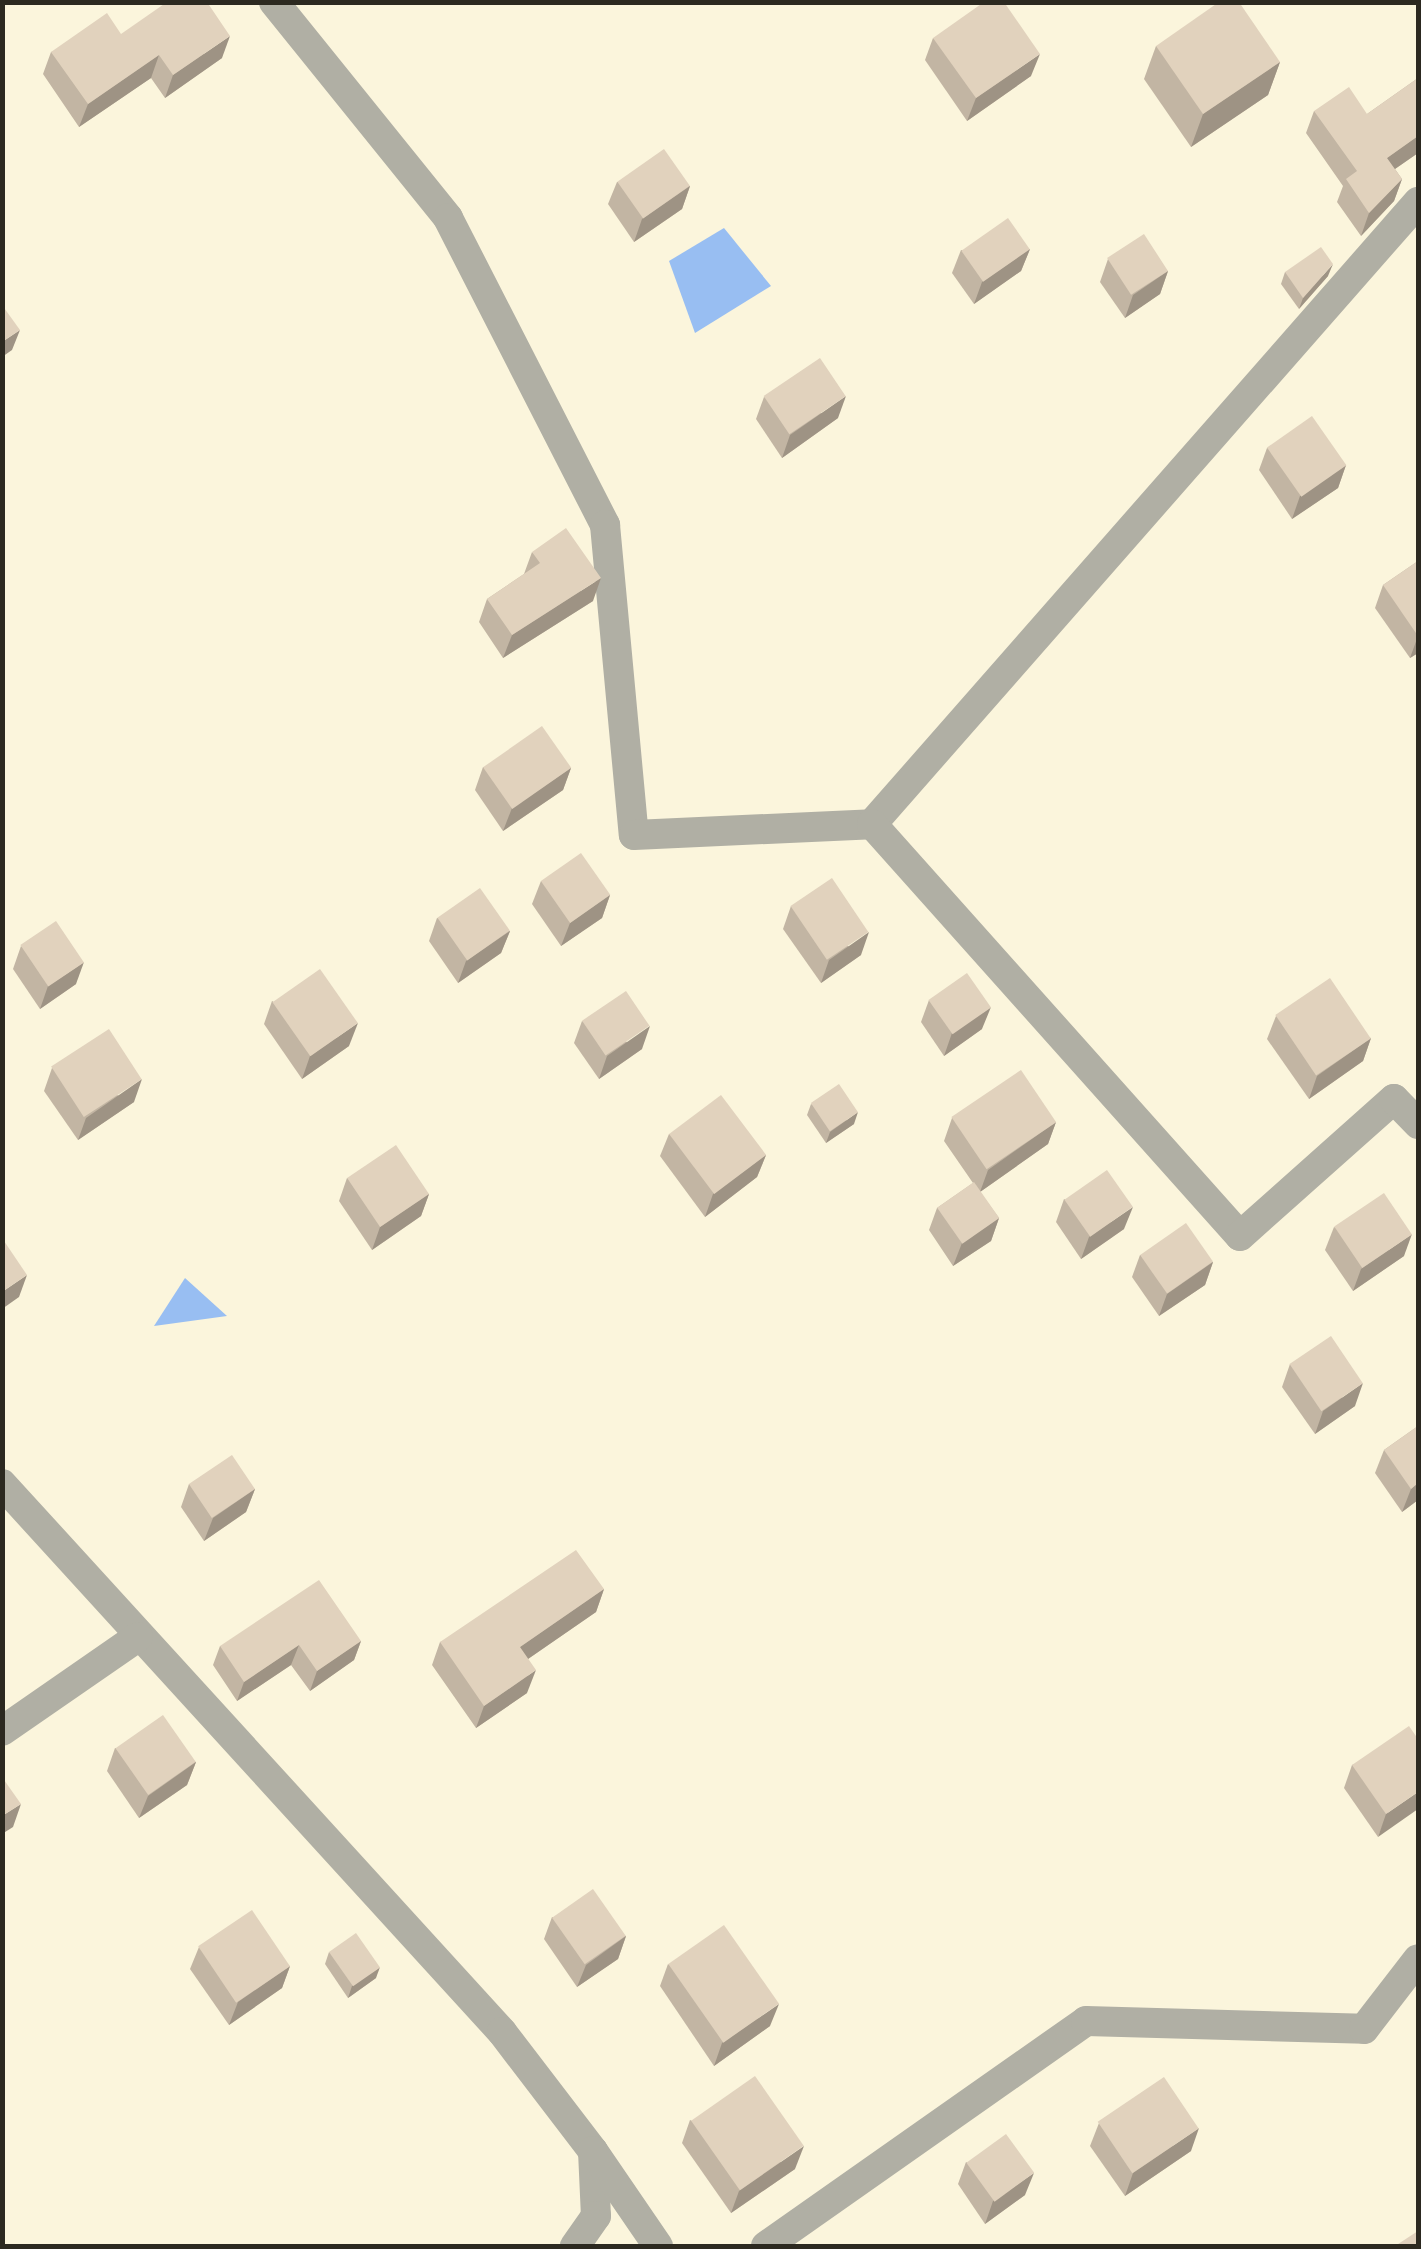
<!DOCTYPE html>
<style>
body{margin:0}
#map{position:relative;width:1421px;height:2249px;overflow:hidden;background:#fbf5dc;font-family:Poppins,sans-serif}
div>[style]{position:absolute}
.water>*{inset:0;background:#98bef2}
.minor>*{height:30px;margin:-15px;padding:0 15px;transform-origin:15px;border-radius:15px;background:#b0afa4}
.wall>*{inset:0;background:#c2b5a3}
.shaded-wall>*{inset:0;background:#9e9384}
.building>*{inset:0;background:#e1d2bd;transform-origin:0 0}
span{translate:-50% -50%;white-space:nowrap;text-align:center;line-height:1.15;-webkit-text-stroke:8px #fff;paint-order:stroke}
.frame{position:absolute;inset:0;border:5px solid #2c2920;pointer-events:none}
</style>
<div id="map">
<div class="water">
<i style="clip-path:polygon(724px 228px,771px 286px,695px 333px,669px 261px)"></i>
<i style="clip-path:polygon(185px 1278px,227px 1316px,154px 1326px)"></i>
</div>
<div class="minor">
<i style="left:274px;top:2px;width:277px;rotate:51.1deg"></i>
<i style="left:448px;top:218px;width:345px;rotate:62.9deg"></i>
<i style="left:605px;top:525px;width:311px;rotate:84.7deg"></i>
<i style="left:634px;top:835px;width:238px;rotate:-2.6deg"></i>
<i style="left:872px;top:824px;width:828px;rotate:-48.72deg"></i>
<i style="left:872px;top:824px;width:552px;rotate:48.23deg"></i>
<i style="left:1240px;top:1236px;width:206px;rotate:-41.7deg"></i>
<i style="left:1394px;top:1099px;width:35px;rotate:46deg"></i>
<i style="left:2px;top:1484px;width:742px;rotate:47.62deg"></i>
<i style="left:502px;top:2032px;width:150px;rotate:52.6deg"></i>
<i style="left:593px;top:2151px;width:65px;rotate:87.4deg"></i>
<i style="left:596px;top:2216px;width:37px;rotate:125deg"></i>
<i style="left:2px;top:1731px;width:165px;rotate:-34.7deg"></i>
<i style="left:593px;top:2151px;width:115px;rotate:55.6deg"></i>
<i style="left:766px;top:2246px;width:391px;rotate:-35.1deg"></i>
<i style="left:1086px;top:2021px;width:278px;rotate:1.6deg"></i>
<i style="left:1364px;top:2029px;width:88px;rotate:-52.4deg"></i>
</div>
<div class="wall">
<i style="clip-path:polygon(121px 34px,222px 58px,165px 98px,151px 78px,79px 127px,43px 74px,51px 52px)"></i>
<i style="clip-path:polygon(933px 38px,1031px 76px,967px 121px,925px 60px)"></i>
<i style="clip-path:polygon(1156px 46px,1280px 62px,1268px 95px,1191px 147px,1144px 79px)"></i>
<i style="clip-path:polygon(1418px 78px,1418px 153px,1395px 169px,1402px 179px,1394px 201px,1361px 236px,1337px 202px,1343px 186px,1306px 133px,1314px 111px,1367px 114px)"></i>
<i style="clip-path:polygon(617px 182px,690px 186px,682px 209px,634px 242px,608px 204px)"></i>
<i style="clip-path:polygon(1030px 249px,1021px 271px,974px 304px,952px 273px,961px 250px)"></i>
<i style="clip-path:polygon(1108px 259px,1168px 271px,1160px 294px,1125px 318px,1100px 282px)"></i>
<i style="clip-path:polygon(1285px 272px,1328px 276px,1299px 309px,1281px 284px)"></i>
<i style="clip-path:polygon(764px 397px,838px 418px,782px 458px,756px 419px)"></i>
<i style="clip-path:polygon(1267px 448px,1346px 465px,1338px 488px,1292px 519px,1259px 470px)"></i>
<i style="clip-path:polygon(532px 552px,593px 601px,503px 658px,479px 622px,487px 599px,524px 574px)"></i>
<i style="clip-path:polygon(1418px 561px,1418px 653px,1410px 658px,1375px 608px,1383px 585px)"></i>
<i style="clip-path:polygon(483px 767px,571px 768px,563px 790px,503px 831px,475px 790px)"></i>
<i style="clip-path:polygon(541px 881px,610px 895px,602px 918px,561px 946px,532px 904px)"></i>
<i style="clip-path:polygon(791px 906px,861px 955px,821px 983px,783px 929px)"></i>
<i style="clip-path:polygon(437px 918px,510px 931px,501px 953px,458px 983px,429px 941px)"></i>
<i style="clip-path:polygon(21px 946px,76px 984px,40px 1009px,13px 969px)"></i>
<i style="clip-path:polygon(929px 1000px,982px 1029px,944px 1056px,921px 1022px)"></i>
<i style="clip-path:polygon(272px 1001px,349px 1046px,302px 1079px,264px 1024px)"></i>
<i style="clip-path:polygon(1276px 1016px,1371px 1038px,1363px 1061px,1309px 1099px,1267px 1039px)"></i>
<i style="clip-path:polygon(582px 1021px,642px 1049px,599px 1079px,574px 1043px)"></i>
<i style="clip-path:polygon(52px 1068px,134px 1102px,78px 1140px,44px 1091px)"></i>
<i style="clip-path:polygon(811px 1104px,854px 1124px,826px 1143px,807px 1115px)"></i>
<i style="clip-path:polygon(952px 1118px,1056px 1122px,1048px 1144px,980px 1192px,999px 1218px,991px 1241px,953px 1266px,929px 1230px,937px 1208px,973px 1183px,944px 1141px)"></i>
<i style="clip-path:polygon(669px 1134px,766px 1155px,757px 1177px,705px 1217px,660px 1156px)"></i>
<i style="clip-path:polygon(347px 1178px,429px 1194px,421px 1216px,372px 1250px,339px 1201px)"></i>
<i style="clip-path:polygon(1064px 1199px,1124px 1229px,1081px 1259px,1056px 1222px)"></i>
<i style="clip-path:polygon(1334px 1227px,1404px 1256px,1353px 1291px,1325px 1250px)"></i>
<i style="clip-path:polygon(1140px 1255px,1213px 1262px,1205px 1285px,1159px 1316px,1132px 1277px)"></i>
<i style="clip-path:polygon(1290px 1364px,1355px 1406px,1315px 1434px,1282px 1387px)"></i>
<i style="clip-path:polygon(1418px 1426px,1418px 1500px,1402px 1512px,1375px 1473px,1384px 1450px)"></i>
<i style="clip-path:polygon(189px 1484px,255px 1489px,246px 1512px,204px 1541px,181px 1507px)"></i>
<i style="clip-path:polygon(604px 1589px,596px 1612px,528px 1659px,527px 1693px,476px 1728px,432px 1665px,440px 1642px)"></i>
<i style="clip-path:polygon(361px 1641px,354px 1660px,310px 1691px,291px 1665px,237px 1701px,213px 1665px,220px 1646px)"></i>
<i style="clip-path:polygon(1418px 1739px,1378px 1837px,1344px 1788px,1352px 1765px)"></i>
<i style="clip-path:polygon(115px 1748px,196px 1762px,187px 1785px,139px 1818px,107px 1771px)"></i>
<i style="clip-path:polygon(552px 1917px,626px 1936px,618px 1959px,577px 1987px,544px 1939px)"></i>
<i style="clip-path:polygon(199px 1947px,290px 1966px,282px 1988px,229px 2025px,190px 1969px)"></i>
<i style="clip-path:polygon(329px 1952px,376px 1978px,348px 1998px,325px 1964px)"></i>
<i style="clip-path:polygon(668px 1964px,770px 2026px,714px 2066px,660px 1986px)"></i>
<i style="clip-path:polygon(690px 2120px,795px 2169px,731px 2213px,682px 2143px)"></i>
<i style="clip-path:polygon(1099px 2123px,1191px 2151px,1125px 2196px,1090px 2146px)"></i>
<i style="clip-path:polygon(966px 2162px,1025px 2195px,985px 2224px,958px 2184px)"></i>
</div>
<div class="shaded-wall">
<i style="clip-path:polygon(230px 36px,222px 58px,165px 98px,173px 75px)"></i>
<i style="clip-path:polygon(1040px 54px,1031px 76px,967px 121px,976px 98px)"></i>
<i style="clip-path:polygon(159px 55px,151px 78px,79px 127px,88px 104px)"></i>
<i style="clip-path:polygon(1280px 62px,1268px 95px,1191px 147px,1203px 114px)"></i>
<i style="clip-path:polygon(1418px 136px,1418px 153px,1379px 180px,1387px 158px)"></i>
<i style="clip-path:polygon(1402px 179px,1394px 201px,1361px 236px,1369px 213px)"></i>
<i style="clip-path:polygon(690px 186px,682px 209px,634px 242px,642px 219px)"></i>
<i style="clip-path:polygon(1030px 249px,1021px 271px,974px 304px,982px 282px)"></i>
<i style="clip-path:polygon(1333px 264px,1328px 276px,1299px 309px,1303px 298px)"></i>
<i style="clip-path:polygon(1168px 271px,1160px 294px,1125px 318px,1133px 295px)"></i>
<i style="clip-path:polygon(20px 330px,12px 350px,2px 357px,2px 342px)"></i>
<i style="clip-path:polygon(846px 396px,838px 418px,782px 458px,790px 435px)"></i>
<i style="clip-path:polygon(1346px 465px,1338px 488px,1292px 519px,1300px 496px)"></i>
<i style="clip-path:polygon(601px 578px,593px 601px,503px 658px,512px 635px)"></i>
<i style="clip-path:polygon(1418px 636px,1418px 653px,1410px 658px)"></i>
<i style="clip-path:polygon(571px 768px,563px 790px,503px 831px,512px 808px)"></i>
<i style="clip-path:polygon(610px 895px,602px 918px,561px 946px,570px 923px)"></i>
<i style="clip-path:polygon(510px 931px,501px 953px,458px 983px,466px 961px)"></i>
<i style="clip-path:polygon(869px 932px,861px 955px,821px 983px,829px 960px)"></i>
<i style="clip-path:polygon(84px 962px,76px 984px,40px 1009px,48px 986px)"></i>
<i style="clip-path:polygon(991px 1007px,982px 1029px,944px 1056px,952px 1033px)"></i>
<i style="clip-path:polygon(358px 1023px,349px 1046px,302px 1079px,310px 1056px)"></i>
<i style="clip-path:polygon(650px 1026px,642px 1049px,599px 1079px,607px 1056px)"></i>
<i style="clip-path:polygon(1371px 1038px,1363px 1061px,1309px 1099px,1317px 1076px)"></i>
<i style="clip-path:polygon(142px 1079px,134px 1102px,78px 1140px,86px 1118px)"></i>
<i style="clip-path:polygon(858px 1112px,854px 1124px,826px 1143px,830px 1132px)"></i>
<i style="clip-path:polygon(1056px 1122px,1048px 1144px,980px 1192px,988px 1170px)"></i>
<i style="clip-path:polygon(766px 1155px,757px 1177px,705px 1217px,713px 1194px)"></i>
<i style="clip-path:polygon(429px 1194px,421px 1216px,372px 1250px,380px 1227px)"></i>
<i style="clip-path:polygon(1133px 1207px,1124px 1229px,1081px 1259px,1089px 1237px)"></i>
<i style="clip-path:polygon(999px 1218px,991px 1241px,953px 1266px,962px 1243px)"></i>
<i style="clip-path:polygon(1412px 1234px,1404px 1256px,1353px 1291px,1361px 1269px)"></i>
<i style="clip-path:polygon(1213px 1262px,1205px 1285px,1159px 1316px,1167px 1294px)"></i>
<i style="clip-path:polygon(27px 1275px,19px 1297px,2px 1309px,2px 1292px)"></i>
<i style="clip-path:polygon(1363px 1383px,1355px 1406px,1315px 1434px,1323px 1411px)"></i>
<i style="clip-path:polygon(1418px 1483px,1418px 1500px,1402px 1512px,1411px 1489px)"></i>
<i style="clip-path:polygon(255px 1489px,246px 1512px,204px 1541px,213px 1518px)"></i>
<i style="clip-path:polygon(604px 1589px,596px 1612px,512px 1670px,520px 1647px)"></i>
<i style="clip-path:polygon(361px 1641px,354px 1660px,310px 1691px,317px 1671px)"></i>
<i style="clip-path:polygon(299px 1645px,291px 1665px,237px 1701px,244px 1682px)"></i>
<i style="clip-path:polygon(536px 1670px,527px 1693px,476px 1728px,484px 1706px)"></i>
<i style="clip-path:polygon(196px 1762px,187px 1785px,139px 1818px,148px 1796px)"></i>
<i style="clip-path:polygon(1418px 1792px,1418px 1809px,1378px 1837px,1386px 1814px)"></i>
<i style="clip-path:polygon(21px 1804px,13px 1827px,2px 1834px,2px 1816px)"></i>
<i style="clip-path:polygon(626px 1936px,618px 1959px,577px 1987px,586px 1965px)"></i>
<i style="clip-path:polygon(290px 1966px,282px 1988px,229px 2025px,238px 2002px)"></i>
<i style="clip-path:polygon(380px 1967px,376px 1978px,348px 1998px,352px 1986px)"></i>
<i style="clip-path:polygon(779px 2004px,770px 2026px,714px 2066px,722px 2043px)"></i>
<i style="clip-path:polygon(1199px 2128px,1191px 2151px,1125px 2196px,1133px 2173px)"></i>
<i style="clip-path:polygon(804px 2146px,795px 2169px,731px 2213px,739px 2191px)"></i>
<i style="clip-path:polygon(1034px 2173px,1025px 2195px,985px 2224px,993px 2201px)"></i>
</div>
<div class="building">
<i style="clip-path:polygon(167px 2px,207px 2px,230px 36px,173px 75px,159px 55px,88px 104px,51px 52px,107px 13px,121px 34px)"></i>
<i style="clip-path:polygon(984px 2px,1004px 2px,1040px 54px,976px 98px,933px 38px)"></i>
<i style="clip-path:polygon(1219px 2px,1239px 2px,1280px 62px,1203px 114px,1156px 46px)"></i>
<i style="clip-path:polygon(1418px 78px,1418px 136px,1387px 158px,1402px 179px,1369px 213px,1346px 179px,1357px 171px,1314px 111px,1349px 87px,1367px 114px)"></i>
<i style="left:664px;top:149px;width:45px;height:57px;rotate:55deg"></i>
<i style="left:1008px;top:218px;width:38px;height:57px;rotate:55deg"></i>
<i style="left:1144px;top:234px;width:44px;height:44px;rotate:57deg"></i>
<i style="clip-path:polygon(1321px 247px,1333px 264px,1303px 298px,1285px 272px)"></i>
<i style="clip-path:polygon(2px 305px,20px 330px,2px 342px)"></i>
<i style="left:820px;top:358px;width:46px;height:68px;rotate:56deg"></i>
<i style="left:1312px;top:416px;width:60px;height:55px;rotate:55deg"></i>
<i style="clip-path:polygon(566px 528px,601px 578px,512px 635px,487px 599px,540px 563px,532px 552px)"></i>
<i style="clip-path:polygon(1418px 561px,1418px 636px,1383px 585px)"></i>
<i style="left:542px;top:726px;width:51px;height:72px;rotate:55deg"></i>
<i style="left:581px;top:853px;width:51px;height:49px;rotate:55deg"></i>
<i style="left:832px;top:878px;width:65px;height:50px;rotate:56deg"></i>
<i style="left:480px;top:888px;width:52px;height:52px;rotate:55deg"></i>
<i style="left:56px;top:921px;width:50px;height:43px;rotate:56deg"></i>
<i style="left:320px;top:969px;width:66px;height:58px;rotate:55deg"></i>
<i style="left:967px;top:973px;width:42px;height:47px;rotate:55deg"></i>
<i style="left:1330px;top:978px;width:73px;height:66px;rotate:56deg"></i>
<i style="left:626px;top:991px;width:42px;height:53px;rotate:56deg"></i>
<i style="left:109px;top:1029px;width:60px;height:69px;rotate:57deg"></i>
<i style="left:1021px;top:1070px;width:63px;height:84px;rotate:56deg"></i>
<i style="left:839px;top:1084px;width:34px;height:34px;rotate:56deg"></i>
<i style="left:721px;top:1095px;width:75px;height:65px;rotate:53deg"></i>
<i style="left:396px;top:1145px;width:59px;height:59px;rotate:56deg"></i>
<i style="left:1107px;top:1170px;width:45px;height:52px;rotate:55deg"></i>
<i style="left:974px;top:1182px;width:44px;height:45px;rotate:55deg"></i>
<i style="left:1384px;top:1193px;width:50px;height:60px;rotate:56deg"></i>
<i style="left:1186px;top:1223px;width:47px;height:56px;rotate:55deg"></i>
<i style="clip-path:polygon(2px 1238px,27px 1275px,2px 1292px)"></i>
<i style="left:1331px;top:1336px;width:57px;height:50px;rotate:56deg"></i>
<i style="clip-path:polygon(1418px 1426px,1418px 1483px,1411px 1489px,1384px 1450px)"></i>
<i style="left:232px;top:1455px;width:41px;height:52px;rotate:56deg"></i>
<i style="clip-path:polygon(576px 1550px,604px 1589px,520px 1647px,536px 1670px,484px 1706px,440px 1642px)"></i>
<i style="clip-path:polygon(319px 1580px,361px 1641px,317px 1671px,299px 1645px,244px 1682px,220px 1646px)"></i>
<i style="left:163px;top:1715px;width:57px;height:58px;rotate:55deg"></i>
<i style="clip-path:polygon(1409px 1726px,1418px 1739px,1418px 1792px,1386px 1814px,1352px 1765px)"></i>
<i style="clip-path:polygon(2px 1777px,21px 1804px,2px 1816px)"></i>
<i style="left:593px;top:1889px;width:57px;height:50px;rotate:55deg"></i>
<i style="left:252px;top:1910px;width:68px;height:65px;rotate:56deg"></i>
<i style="left:724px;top:1925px;width:96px;height:68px;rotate:55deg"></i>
<i style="left:356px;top:1933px;width:42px;height:33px;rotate:55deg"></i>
<i style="left:755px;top:2076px;width:85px;height:78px;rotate:55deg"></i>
<i style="left:1164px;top:2077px;width:62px;height:80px;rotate:56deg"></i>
<i style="left:1006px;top:2134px;width:48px;height:49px;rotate:54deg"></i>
<i style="clip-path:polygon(1418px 2231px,1418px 2246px,1395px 2246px)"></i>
</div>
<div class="frame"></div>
</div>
